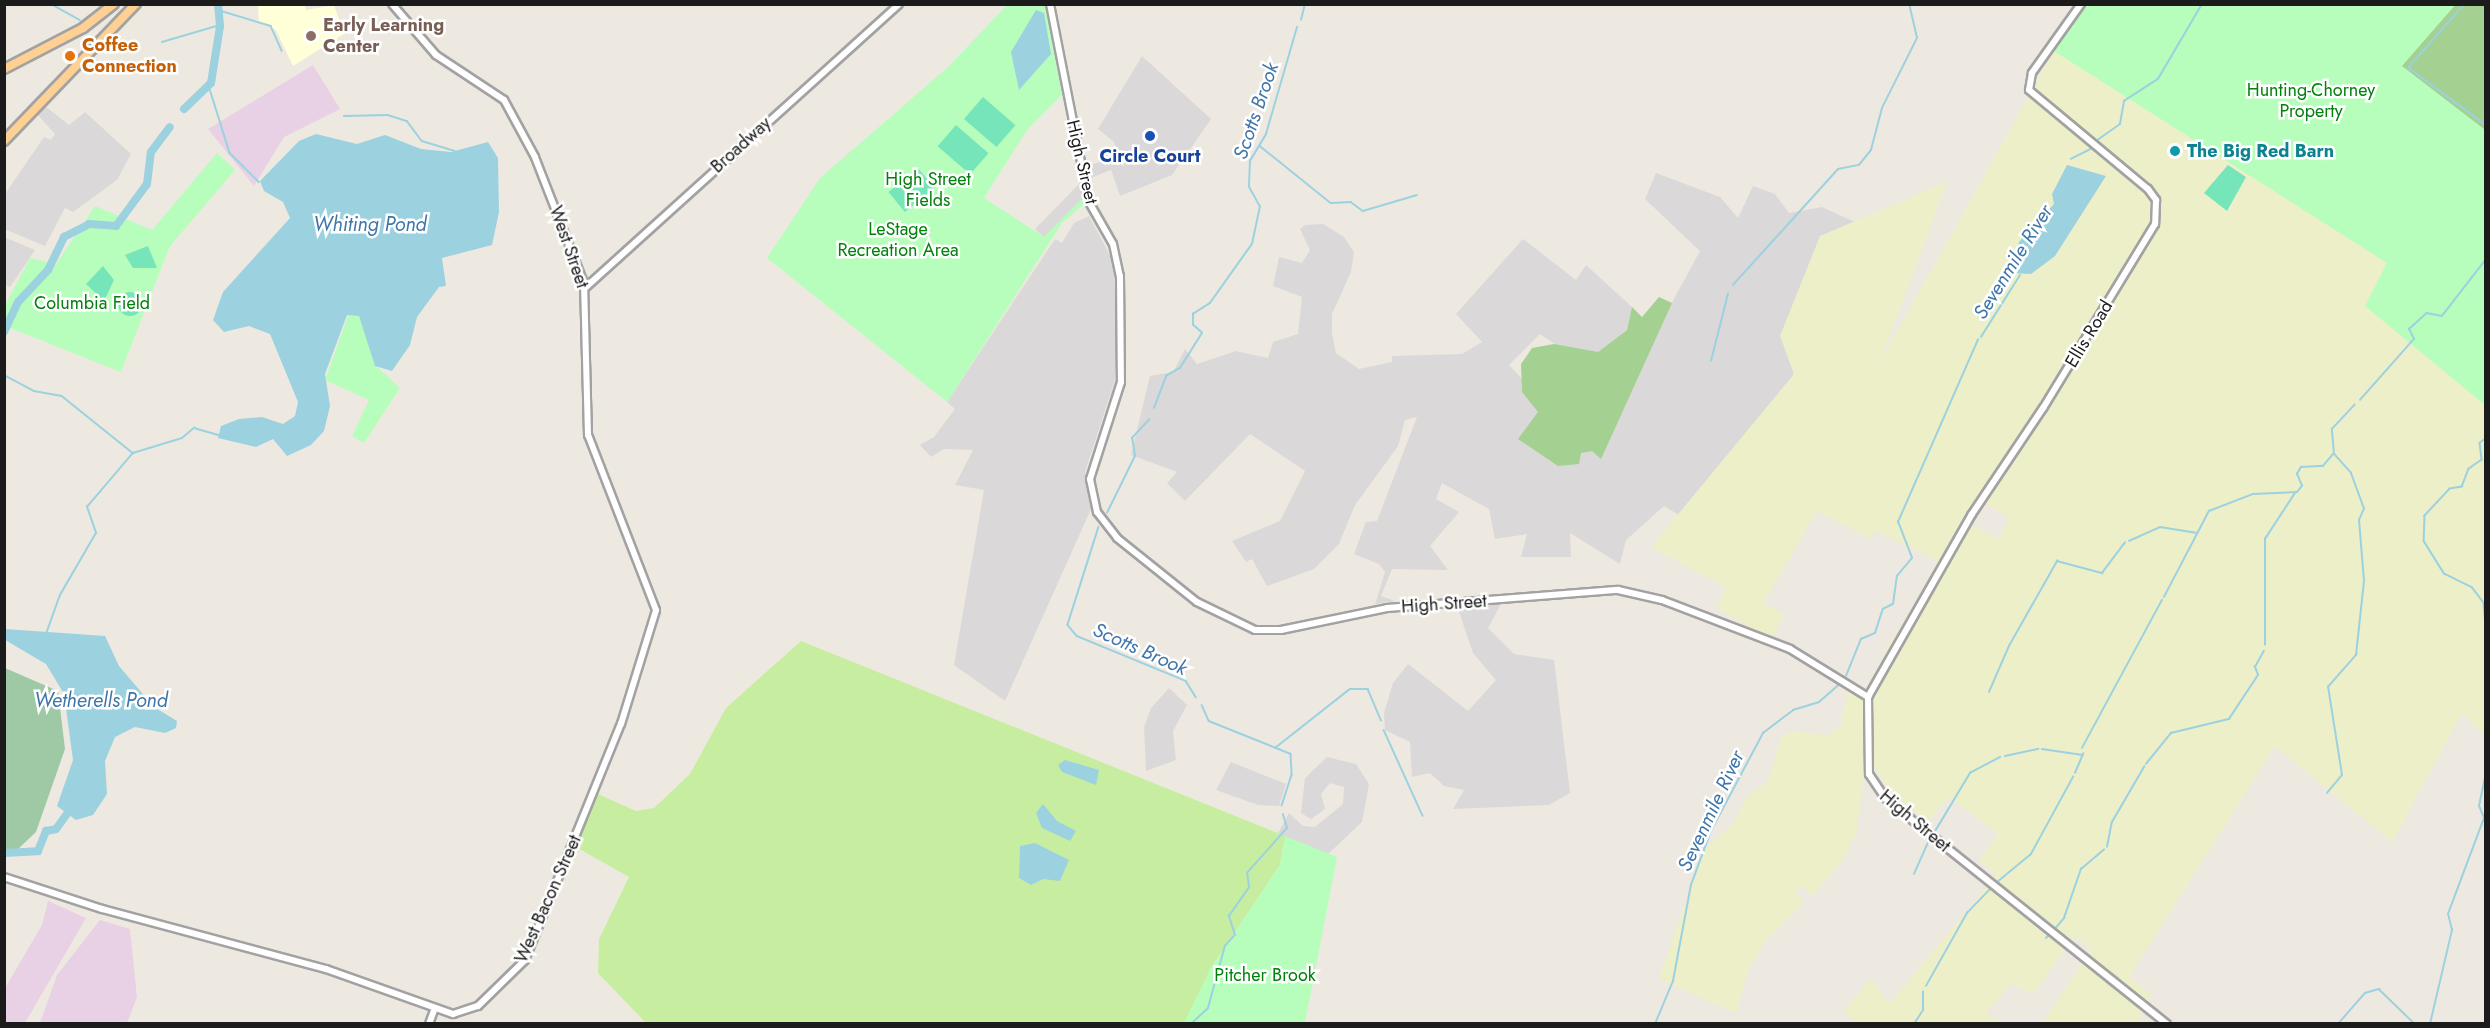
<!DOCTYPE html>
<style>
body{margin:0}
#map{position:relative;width:2490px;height:1028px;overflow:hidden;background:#eee9e0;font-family:Jost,sans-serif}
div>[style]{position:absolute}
.residential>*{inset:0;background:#dad8d8}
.industrial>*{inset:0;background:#e8d1e4}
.education>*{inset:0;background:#ffffd8}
.farmland>*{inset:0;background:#edefc9}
.grass>*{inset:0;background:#c7eea0}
.forest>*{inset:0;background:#a4d191}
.cemetery>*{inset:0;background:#9fc9a5}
.park>*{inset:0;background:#b7febc}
.pitch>*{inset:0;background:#76e5b9;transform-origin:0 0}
.round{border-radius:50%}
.water>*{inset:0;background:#9cd1e0}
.stream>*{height:1.5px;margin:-0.75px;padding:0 0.75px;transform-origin:0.75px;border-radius:0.75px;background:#9cd1e0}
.river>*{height:8px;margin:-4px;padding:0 4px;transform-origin:4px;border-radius:4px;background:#9cd1e0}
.roads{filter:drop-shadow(2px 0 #a2a2a2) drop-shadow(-2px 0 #a2a2a2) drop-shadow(0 2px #a2a2a2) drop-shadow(0 -2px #a2a2a2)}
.minor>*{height:6px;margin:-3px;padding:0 3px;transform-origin:3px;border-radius:3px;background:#fff}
.major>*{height:8px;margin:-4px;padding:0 4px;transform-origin:4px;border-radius:4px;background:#ffd094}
.dots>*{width:16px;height:16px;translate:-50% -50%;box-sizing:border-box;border:3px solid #fff;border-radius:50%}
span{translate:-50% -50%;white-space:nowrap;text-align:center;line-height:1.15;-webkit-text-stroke:5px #fff;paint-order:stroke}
.education-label{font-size:18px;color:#785e54;font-weight:700}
.left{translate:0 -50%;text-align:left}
.food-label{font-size:18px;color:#c56008;font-weight:700}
.park-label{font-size:18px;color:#02810c}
.street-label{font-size:18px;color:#1b1b1b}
.culture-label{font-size:18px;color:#0d838f;font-weight:700}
.transit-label{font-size:18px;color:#164399;font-weight:700}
.water-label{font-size:20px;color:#3f76aa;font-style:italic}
.frame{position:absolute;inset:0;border:6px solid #1b1b1b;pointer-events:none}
</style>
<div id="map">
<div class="residential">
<i style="clip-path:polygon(1142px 56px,1211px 119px,1172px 175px,1120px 196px,1111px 170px,1088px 179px,1086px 166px,1119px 157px,1114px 142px,1098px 129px)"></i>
<i style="clip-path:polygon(45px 106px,69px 125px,85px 112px,131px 154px,117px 180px,73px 212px,65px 208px,45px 246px,4px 229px,5px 194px,44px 137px,51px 140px,55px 134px,37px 114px)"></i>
<i style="clip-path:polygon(1656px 173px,1720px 197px,1738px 218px,1753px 186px,1775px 194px,1789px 213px,1822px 207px,1868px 228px,1791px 327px,1794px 397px,1687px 520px,1664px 506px,1626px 540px,1620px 564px,1570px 533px,1571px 557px,1521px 557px,1527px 534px,1495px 539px,1489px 509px,1442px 483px,1436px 499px,1459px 512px,1430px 546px,1448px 570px,1392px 569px,1381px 596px,1395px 601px,1375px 604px,1385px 572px,1379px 564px,1354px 554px,1366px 522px,1377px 521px,1417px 417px,1405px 420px,1398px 446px,1355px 505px,1339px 544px,1314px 569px,1267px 586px,1252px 559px,1246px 562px,1232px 541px,1280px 521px,1305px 471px,1250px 434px,1185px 501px,1167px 483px,1177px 472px,1131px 455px,1150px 376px,1173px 372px,1185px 349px,1197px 364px,1236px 351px,1268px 358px,1273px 342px,1298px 334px,1302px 297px,1273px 286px,1279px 257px,1302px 263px,1310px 250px,1300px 229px,1305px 225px,1323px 224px,1344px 237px,1354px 252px,1351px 272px,1332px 314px,1332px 333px,1336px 353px,1359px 369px,1392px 362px,1392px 356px,1462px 354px,1482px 342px,1456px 314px,1523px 239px,1576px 280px,1586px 265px,1632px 307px,1627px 330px,1598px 352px,1562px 349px,1540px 334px,1509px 365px,1534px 391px,1656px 332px,1700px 251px,1645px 199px)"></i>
<i style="clip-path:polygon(1080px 183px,1083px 198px,1044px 238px,1035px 229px)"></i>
<i style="clip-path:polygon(1089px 216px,1113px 261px,1118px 315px,1115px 380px,1085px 472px,1091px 509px,1005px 701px,954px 665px,984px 490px,955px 485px,973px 450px,944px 449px,931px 457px,920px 445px,934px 437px,955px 409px,947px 402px,1055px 239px,1062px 243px,1074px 223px)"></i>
<i style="clip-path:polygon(4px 237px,35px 250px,10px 287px,5px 285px)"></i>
<i style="clip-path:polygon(1502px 602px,1488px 628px,1514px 654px,1554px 660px,1570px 793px,1549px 805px,1453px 809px,1464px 790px,1444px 786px,1430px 773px,1412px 777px,1410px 742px,1385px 730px,1384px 713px,1393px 683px,1408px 664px,1468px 711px,1496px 680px,1473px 653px,1458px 609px)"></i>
<i style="clip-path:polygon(1169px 688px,1187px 705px,1173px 731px,1176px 760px,1146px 771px,1144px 727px,1151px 708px)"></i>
<i style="clip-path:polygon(1327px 757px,1356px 764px,1369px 784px,1362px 822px,1327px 855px,1277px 835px,1289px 813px,1303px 826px,1315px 827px,1343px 804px,1344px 787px,1330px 783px,1321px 794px,1325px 809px,1311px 819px,1301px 813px,1305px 778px)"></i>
<i style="clip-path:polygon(1231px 762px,1286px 784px,1279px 806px,1258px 805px,1216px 790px)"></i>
</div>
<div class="industrial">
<i style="clip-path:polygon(313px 65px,340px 109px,284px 137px,254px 186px,208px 129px)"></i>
<i style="clip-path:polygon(48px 901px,86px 918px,25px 1023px,5px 1023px,5px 988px,42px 925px)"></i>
<i style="clip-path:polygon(100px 920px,130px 929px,137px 997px,127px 1023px,40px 1023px,57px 975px)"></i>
</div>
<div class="education">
<i style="clip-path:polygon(258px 5px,305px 5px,306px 10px,334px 5px,344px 34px,293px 66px,276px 30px,259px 21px)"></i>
</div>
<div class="farmland">
<i style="clip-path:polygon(evenodd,2054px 51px,2387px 263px,2365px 306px,2485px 405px,2485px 736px,2462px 713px,2392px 842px,2275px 746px,2129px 977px,2152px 995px,2136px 1024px,2043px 1023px,2091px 949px,2075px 936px,2033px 994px,2012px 984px,1985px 1013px,2002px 1023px,1857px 1023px,1844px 1011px,1871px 978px,1889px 1004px,1997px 875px,1979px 861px,1998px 834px,1949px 797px,1928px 821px,1888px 790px,1866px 750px,1857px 831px,1843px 860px,1812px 896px,1803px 885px,1795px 891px,1804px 903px,1767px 939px,1749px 968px,1736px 1013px,1659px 979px,1704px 849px,1732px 825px,1748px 796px,1769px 780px,1782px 736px,1795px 731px,1826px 735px,1840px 727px,1847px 696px,1841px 680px,1868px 689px,1888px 646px,1929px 585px,1936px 560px,1875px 530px,1870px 538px,1817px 511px,1763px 603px,1784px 615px,1771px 639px,1717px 608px,1726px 587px,1651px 547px,1794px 374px,1780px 336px,1820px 236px,1947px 182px,1880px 362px,2054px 51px,1976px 497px,2009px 518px,1999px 539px,1966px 522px,1976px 497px)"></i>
</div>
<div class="grass">
<i style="clip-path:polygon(801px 641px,1285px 836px,1280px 865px,1211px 968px,1184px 1024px,646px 1023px,598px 973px,599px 939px,629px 877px,576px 847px,598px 794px,636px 811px,654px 808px,690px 774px,726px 708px)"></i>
</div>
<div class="forest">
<i style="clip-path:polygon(2455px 5px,2485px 5px,2485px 130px,2401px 66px)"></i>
<i style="clip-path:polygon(1659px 297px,1672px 303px,1601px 459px,1592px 451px,1581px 453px,1579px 464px,1558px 466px,1518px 439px,1538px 412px,1522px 392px,1521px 364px,1532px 348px,1554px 344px,1598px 352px,1627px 330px,1632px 307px,1642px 317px)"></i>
</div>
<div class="cemetery">
<i style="clip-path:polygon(5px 668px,58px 691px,65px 749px,36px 832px,17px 850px,5px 849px)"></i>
</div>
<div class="park">
<i style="clip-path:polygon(2087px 4px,2455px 5px,2402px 66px,2485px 130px,2485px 405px,2365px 306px,2387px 263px,2054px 51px)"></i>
<i style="clip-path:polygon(1007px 5px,1045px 5px,1062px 95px,1027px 130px,984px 198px,1044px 237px,1083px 198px,1084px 204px,1062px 223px,947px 402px,767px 258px,820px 178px,948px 67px)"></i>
<i style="clip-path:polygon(217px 153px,235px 170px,170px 246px,121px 372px,5px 326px,4px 307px,30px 258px,56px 264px,95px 206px,152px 230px)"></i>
<i style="clip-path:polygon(349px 313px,357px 313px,365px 327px,374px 364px,400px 388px,364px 443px,352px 436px,369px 400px,325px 380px)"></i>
<i style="clip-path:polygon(1285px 836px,1337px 857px,1305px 1023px,1184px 1023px,1211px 968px,1280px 865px)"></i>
</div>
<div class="pitch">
<i style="left:983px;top:97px;width:43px;height:29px;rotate:41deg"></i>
<i style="left:956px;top:125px;width:43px;height:28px;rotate:41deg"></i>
<i style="clip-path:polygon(2228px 165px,2246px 177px,2227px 211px,2204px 193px)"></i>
<i style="left:918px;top:168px;width:26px;height:38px;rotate:51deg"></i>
<i style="clip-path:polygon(148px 246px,157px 268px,133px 268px,125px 255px)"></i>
<i style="clip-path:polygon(103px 266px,114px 280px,104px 301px,86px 284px)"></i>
<i class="round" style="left:118px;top:292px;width:24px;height:24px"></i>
</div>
<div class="water">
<i style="clip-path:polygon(1036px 10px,1044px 13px,1051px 54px,1019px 90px,1011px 52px)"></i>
<i style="clip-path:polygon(316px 134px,357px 144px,385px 135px,421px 149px,451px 152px,488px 142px,498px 158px,499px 212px,492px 245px,442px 258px,446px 286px,439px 287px,417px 317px,410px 345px,392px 371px,375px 366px,359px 316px,347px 315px,325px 374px,330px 406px,324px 431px,311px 445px,287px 456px,273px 439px,256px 447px,218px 438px,221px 426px,239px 419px,262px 417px,283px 424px,295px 416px,298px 402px,270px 334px,249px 326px,224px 332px,213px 320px,223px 292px,290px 218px,283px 202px,264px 191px,260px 181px,299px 141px)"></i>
<i style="clip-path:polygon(2067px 165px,2106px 176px,2055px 256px,2031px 274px,2012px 273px,2019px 242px,2054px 204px,2052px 194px)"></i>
<i style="clip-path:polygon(5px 629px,105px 636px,119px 666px,154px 707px,177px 721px,176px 728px,165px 733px,135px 727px,115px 737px,105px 761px,107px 794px,93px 815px,76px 820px,57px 806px,73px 760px,64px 694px,46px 664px,5px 640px)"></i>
<i style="clip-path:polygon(1065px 760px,1099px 770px,1096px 785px,1062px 772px,1058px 765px)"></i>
<i style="clip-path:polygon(1043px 804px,1057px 821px,1076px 831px,1070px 841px,1042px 828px,1036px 813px)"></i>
<i style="clip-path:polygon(1035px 843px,1069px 860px,1060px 881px,1043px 879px,1031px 885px,1019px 878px,1020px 846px)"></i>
</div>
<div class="stream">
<i style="left:39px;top:4px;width:1px"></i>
<i style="left:51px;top:4px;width:33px;rotate:29deg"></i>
<i style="left:2465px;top:4px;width:85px;rotate:131.2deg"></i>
<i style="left:2409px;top:68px;width:96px;rotate:36.5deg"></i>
<i style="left:218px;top:10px;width:55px;rotate:16.8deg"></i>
<i style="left:271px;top:26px;width:27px;rotate:66deg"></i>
<i style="left:1301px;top:20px;width:16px;rotate:-76deg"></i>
<i style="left:162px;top:42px;width:60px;rotate:-16.3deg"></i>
<i style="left:209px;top:86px;width:70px;rotate:72.6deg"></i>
<i style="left:230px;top:153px;width:41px;rotate:45deg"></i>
<i style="left:344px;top:116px;width:44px;rotate:-1.3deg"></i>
<i style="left:388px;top:115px;width:20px;rotate:18deg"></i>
<i style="left:407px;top:121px;width:25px;rotate:53deg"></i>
<i style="left:422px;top:141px;width:34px;rotate:17deg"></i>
<i style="left:2096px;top:141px;width:29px;rotate:-35deg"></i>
<i style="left:2120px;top:124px;width:23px;rotate:-80deg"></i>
<i style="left:2124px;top:101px;width:40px;rotate:-32.9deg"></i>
<i style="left:2158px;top:79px;width:87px;rotate:-59.6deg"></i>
<i style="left:1260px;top:146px;width:91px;rotate:38.8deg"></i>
<i style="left:1331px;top:203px;width:20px;rotate:-3deg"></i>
<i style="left:1351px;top:202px;width:15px;rotate:37deg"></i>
<i style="left:1363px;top:211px;width:56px;rotate:-16.5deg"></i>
<i style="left:2071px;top:159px;width:22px;rotate:-27deg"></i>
<i style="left:1733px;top:285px;width:156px;rotate:-47.8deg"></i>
<i style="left:1838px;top:169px;width:21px;rotate:-11deg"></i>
<i style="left:1859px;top:165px;width:19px;rotate:-51deg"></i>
<i style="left:1871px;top:150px;width:43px;rotate:-75.3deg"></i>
<i style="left:1882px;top:108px;width:78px;rotate:-63.4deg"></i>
<i style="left:1917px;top:38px;width:35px;rotate:-103deg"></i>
<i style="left:1981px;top:337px;width:73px;rotate:-57.8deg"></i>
<i style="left:1711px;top:361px;width:69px;rotate:-75.8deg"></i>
<i style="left:2486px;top:367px;width:19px;rotate:90deg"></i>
<i style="left:4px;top:375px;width:34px;rotate:28deg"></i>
<i style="left:34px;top:391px;width:28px;rotate:10deg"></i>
<i style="left:62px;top:396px;width:91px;rotate:38.8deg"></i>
<i style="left:2360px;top:400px;width:81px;rotate:-48.5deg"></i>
<i style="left:2414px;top:339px;width:11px;rotate:-117deg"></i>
<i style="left:2409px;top:329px;width:24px;rotate:-42deg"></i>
<i style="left:2427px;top:313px;width:15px;rotate:11deg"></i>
<i style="left:2442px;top:316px;width:72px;rotate:-52.3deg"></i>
<i style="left:1154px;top:408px;width:34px;rotate:-69deg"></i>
<i style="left:1166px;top:376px;width:16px;rotate:-30deg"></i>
<i style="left:1180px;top:368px;width:41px;rotate:-57.8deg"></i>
<i style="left:1202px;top:333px;width:12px;rotate:-138deg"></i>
<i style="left:1193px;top:325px;width:11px;rotate:-90deg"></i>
<i style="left:1193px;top:314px;width:20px;rotate:-33deg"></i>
<i style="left:1210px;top:303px;width:72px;rotate:-54.6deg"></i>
<i style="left:1252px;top:244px;width:38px;rotate:-78deg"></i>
<i style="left:1260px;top:207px;width:23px;rotate:-119deg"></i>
<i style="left:1249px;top:187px;width:26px;rotate:-88deg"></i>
<i style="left:1250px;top:161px;width:31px;rotate:-59deg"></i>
<i style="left:1266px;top:134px;width:111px;rotate:-73.8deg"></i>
<i style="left:2486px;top:439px;width:7px;rotate:146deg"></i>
<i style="left:2480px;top:443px;width:17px;rotate:83deg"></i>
<i style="left:2482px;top:460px;width:16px;rotate:145deg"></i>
<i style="left:2469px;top:469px;width:19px;rotate:111deg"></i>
<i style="left:2462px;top:487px;width:12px;rotate:171deg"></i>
<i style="left:2450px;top:489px;width:37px;rotate:133deg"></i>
<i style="left:2425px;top:516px;width:25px;rotate:92deg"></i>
<i style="left:2424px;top:541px;width:39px;rotate:58deg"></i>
<i style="left:2445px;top:574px;width:30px;rotate:26deg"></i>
<i style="left:2472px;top:587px;width:20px;rotate:53deg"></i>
<i style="left:2484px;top:603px;width:23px;rotate:85deg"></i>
<i style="left:1107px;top:513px;width:64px;rotate:-63.8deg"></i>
<i style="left:1135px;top:456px;width:18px;rotate:-99deg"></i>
<i style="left:1132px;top:438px;width:25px;rotate:-47deg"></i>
<i style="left:1099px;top:527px;width:103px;rotate:107.6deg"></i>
<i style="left:1068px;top:625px;width:14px;rotate:51deg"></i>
<i style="left:1077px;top:636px;width:118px;rotate:22.4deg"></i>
<i style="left:1186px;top:681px;width:19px;rotate:58deg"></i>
<i style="left:2129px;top:541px;width:34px;rotate:-24deg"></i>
<i style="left:2160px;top:527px;width:36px;rotate:9deg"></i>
<i style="left:2164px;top:597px;width:97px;rotate:-62.4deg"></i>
<i style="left:2209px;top:511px;width:47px;rotate:-21.1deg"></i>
<i style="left:2253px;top:494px;width:44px;rotate:-2.6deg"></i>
<i style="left:2297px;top:492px;width:8px;rotate:-50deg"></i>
<i style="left:2302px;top:486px;width:13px;rotate:-113deg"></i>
<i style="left:2297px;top:474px;width:8px;rotate:-60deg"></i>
<i style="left:2301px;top:467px;width:22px;rotate:-3deg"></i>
<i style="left:2323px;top:466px;width:16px;rotate:-50deg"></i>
<i style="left:46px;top:634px;width:41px;rotate:-70.3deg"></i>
<i style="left:60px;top:595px;width:72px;rotate:-59.9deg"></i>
<i style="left:96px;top:533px;width:28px;rotate:-109deg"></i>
<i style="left:87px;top:507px;width:71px;rotate:-49.6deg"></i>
<i style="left:133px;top:453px;width:51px;rotate:-17deg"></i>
<i style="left:182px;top:438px;width:16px;rotate:-40deg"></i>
<i style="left:194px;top:428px;width:25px;rotate:16deg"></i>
<i style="left:2265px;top:645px;width:106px;rotate:-90deg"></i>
<i style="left:2265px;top:539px;width:55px;rotate:-56.9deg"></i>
<i style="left:1846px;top:676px;width:40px;rotate:-68deg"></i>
<i style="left:1861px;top:639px;width:15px;rotate:-23deg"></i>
<i style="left:1875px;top:633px;width:25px;rotate:-72deg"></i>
<i style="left:1883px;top:609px;width:11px;rotate:-27deg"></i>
<i style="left:1893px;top:604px;width:28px;rotate:-82deg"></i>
<i style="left:1897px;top:576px;width:23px;rotate:-50deg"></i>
<i style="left:1912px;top:558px;width:39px;rotate:-111deg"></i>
<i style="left:1898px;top:522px;width:199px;rotate:-66.3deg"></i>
<i style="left:1989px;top:692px;width:50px;rotate:-66.5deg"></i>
<i style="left:2009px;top:646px;width:98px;rotate:-60.5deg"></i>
<i style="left:2057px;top:561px;width:47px;rotate:14.9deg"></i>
<i style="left:2102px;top:573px;width:38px;rotate:-53deg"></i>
<i style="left:2486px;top:697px;width:28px;rotate:90deg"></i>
<i style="left:1202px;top:705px;width:17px;rotate:66deg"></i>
<i style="left:1209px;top:721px;width:88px;rotate:21.9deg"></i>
<i style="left:1291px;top:754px;width:21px;rotate:87deg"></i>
<i style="left:1292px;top:775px;width:32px;rotate:108deg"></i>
<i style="left:1384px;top:730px;width:94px;rotate:65.6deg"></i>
<i style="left:1275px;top:748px;width:95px;rotate:-38.2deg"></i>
<i style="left:1350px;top:689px;width:18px"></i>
<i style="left:1368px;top:689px;width:34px;rotate:67deg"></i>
<i style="left:2082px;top:748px;width:168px;rotate:-61.6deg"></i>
<i style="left:2042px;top:749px;width:41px;rotate:8.3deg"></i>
<i style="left:2005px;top:756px;width:34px;rotate:-12deg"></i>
<i style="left:2146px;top:764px;width:40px;rotate:-51deg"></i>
<i style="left:2171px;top:733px;width:60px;rotate:-13.6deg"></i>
<i style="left:2229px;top:719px;width:53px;rotate:-56.6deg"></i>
<i style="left:2258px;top:675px;width:9px;rotate:-111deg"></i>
<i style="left:2255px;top:667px;width:18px;rotate:-61deg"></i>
<i style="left:2075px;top:773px;width:21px;rotate:-67deg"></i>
<i style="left:2327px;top:793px;width:23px;rotate:-50deg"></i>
<i style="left:2342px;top:775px;width:89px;rotate:-99deg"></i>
<i style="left:2328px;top:687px;width:43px;rotate:-48.8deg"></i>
<i style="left:2356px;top:655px;width:74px;rotate:-83.8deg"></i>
<i style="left:2364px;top:581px;width:61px;rotate:-94.7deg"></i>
<i style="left:2359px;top:520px;width:12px;rotate:-66deg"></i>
<i style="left:2364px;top:509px;width:38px;rotate:-110deg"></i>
<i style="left:2351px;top:473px;width:25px;rotate:-132deg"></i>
<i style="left:2334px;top:454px;width:25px;rotate:-95deg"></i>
<i style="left:2332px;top:429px;width:33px;rotate:-47deg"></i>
<i style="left:1934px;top:833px;width:70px;rotate:-59deg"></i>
<i style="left:1970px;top:773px;width:34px;rotate:-28deg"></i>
<i style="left:2107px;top:847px;width:25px;rotate:-79deg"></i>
<i style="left:2112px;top:822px;width:64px;rotate:-59.8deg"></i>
<i style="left:1914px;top:874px;width:34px;rotate:-66deg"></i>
<i style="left:1996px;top:883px;width:45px;rotate:-39.6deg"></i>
<i style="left:2031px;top:854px;width:88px;rotate:-61.4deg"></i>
<i style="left:2054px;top:930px;width:16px;rotate:-50deg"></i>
<i style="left:2064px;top:918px;width:52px;rotate:-70.9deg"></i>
<i style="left:2081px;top:869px;width:30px;rotate:-40deg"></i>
<i style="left:2046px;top:938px;width:3px;rotate:-45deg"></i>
<i style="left:1926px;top:986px;width:84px;rotate:-60.7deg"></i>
<i style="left:1967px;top:913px;width:33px;rotate:-46deg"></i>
<i style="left:1191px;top:1024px;width:23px;rotate:-43deg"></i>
<i style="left:1208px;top:1008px;width:64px;rotate:-74.7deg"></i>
<i style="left:1225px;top:946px;width:15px;rotate:-48deg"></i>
<i style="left:1235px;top:935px;width:20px;rotate:-108deg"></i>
<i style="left:1229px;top:916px;width:35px;rotate:-55deg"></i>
<i style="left:1249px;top:887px;width:14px;rotate:-98deg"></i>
<i style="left:1247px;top:873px;width:60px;rotate:-48.4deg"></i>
<i style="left:1287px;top:828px;width:14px;rotate:-107deg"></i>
<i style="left:1655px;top:1024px;width:47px;rotate:-67.3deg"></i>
<i style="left:1673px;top:981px;width:98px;rotate:-79.4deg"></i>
<i style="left:1691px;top:885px;width:58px;rotate:-69.7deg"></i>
<i style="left:1711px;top:831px;width:111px;rotate:-62deg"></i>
<i style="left:1763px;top:733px;width:38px;rotate:-37deg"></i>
<i style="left:1793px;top:710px;width:27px;rotate:-17deg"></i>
<i style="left:1819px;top:702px;width:28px;rotate:-41deg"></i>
<i style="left:1914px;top:1024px;width:17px;rotate:-57deg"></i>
<i style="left:1923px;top:1010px;width:18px;rotate:-90deg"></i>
<i style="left:2338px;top:1024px;width:41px;rotate:-48.9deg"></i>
<i style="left:2365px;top:993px;width:15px;rotate:-16deg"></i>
<i style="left:2379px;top:989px;width:50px;rotate:44.2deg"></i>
<i style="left:2430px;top:1024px;width:97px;rotate:-76.8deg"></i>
<i style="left:2452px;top:930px;width:16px;rotate:-104deg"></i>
<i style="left:2448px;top:914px;width:103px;rotate:-69.4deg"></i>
<i style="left:2484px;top:818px;width:13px;rotate:-113deg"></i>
<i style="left:2479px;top:806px;width:35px;rotate:-78deg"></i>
</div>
<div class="river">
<i style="left:184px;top:109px;width:37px;rotate:-44deg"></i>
<i style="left:211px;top:83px;width:58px;rotate:-81deg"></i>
<i style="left:220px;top:26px;width:22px;rotate:-95deg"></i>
<i style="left:4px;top:332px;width:33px;rotate:-65deg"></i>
<i style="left:18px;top:302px;width:44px;rotate:-46.8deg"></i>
<i style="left:48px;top:270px;width:37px;rotate:-64deg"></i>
<i style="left:64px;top:237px;width:28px;rotate:-27deg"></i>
<i style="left:89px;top:224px;width:27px;rotate:4deg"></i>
<i style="left:116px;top:226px;width:52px;rotate:-53.6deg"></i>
<i style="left:147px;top:184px;width:32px;rotate:-83deg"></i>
<i style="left:151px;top:152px;width:31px;rotate:-53deg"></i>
<i style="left:4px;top:853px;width:34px;rotate:-3deg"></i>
<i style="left:38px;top:851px;width:22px;rotate:-68deg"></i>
<i style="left:46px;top:831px;width:10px;rotate:-11deg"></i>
<i style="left:56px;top:829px;width:26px;rotate:-54deg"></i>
</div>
<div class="roads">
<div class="minor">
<i style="left:1050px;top:4px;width:202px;rotate:78.9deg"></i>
<i style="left:1089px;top:202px;width:48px;rotate:60.3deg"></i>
<i style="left:1113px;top:244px;width:33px;rotate:78deg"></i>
<i style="left:1120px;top:276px;width:106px;rotate:89.5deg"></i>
<i style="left:1121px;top:382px;width:102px;rotate:107.7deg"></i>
<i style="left:1090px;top:479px;width:34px;rotate:78deg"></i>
<i style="left:1097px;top:512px;width:33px;rotate:52deg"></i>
<i style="left:1117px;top:538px;width:102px;rotate:38.7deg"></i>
<i style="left:1197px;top:602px;width:64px;rotate:25.8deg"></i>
<i style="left:1255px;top:630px;width:26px"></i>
<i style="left:1281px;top:630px;width:108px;rotate:-11.7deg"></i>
<i style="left:1387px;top:608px;width:232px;rotate:-4.5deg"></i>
<i style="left:1618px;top:590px;width:45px;rotate:12.8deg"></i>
<i style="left:1662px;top:600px;width:137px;rotate:20.9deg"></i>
<i style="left:1790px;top:649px;width:92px;rotate:31.6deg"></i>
<i style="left:2081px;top:4px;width:85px;rotate:125.4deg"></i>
<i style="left:2032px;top:73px;width:17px;rotate:100deg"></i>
<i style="left:2029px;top:90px;width:155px;rotate:39.8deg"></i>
<i style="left:2148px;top:189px;width:14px;rotate:54deg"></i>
<i style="left:2156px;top:200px;width:24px;rotate:92deg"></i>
<i style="left:2155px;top:224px;width:215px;rotate:121.3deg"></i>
<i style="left:2043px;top:408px;width:128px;rotate:123.8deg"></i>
<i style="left:1972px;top:514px;width:210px;rotate:119.6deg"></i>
<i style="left:1868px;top:697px;width:77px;rotate:89.3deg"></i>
<i style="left:1869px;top:774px;width:30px;rotate:56deg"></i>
<i style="left:1886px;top:799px;width:360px;rotate:38.7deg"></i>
<i style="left:585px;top:288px;width:423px;rotate:-42.1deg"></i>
<i style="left:4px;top:877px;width:103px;rotate:18.1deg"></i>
<i style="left:102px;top:909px;width:232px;rotate:15deg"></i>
<i style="left:326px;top:969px;width:135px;rotate:19.5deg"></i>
<i style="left:453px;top:1014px;width:26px;rotate:-18deg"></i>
<i style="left:478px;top:1006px;width:66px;rotate:-44.4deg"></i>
<i style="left:525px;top:960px;width:255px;rotate:-67.9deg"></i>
<i style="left:621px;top:724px;width:119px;rotate:-72.9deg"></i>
<i style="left:656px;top:610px;width:188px;rotate:-111.2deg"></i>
<i style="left:588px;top:435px;width:152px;rotate:-91.5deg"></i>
<i style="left:584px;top:283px;width:135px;rotate:-111.3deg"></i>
<i style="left:535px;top:157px;width:65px;rotate:-118.5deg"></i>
<i style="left:504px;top:100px;width:82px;rotate:-146.5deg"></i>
<i style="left:436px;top:55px;width:67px;rotate:-130.8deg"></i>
<i style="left:429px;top:1024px;width:15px;rotate:-70deg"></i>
</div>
<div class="major">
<i style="left:4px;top:69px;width:89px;rotate:-27.4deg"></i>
<i style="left:83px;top:28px;width:39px;rotate:-38deg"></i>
<i style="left:4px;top:141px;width:190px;rotate:-46.1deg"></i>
</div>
</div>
<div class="dots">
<i style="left:311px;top:36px;background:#8d6e63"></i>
<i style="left:70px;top:56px;background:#e8710a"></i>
<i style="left:1150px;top:136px;background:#1a4fb4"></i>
<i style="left:2175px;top:151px;background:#0f9aa8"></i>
</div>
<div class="education-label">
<span class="left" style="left:323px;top:36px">Early Learning<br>Center</span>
</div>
<div class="food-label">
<span class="left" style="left:82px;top:56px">Coffee<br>Connection</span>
</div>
<div class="park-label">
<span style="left:2311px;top:101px">Hunting-Chorney<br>Property</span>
<span style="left:928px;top:190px">High Street<br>Fields</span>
<span style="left:898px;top:240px">LeStage<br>Recreation Area</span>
<span style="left:92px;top:303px">Columbia Field</span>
<span style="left:1265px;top:975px">Pitcher Brook</span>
</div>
<div class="street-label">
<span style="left:741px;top:145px;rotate:-42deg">Broadway</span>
<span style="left:1082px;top:162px;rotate:77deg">High Street</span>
<span style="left:569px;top:247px;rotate:71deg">West Street</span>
<span style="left:2089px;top:334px;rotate:-59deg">Ellis Road</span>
<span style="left:1444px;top:604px;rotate:-4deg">High Street</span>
<span style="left:1915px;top:821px;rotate:40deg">High Street</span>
<span style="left:548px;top:899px;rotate:-66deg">West Bacon Street</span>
</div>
<div class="culture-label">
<span class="left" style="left:2187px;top:151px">The Big Red Barn</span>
</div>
<div class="transit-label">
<span style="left:1150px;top:156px">Circle Court</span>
</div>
<div class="water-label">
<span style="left:1256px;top:111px;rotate:-71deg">Scotts Brook</span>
<span style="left:370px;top:224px">Whiting Pond</span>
<span style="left:2013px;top:262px;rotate:-58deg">Sevenmile River</span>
<span style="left:1140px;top:649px;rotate:24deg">Scotts Brook</span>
<span style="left:101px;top:700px">Wetherells Pond</span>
<span style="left:1711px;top:811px;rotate:-65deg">Sevenmile River</span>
</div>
<div class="frame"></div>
</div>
